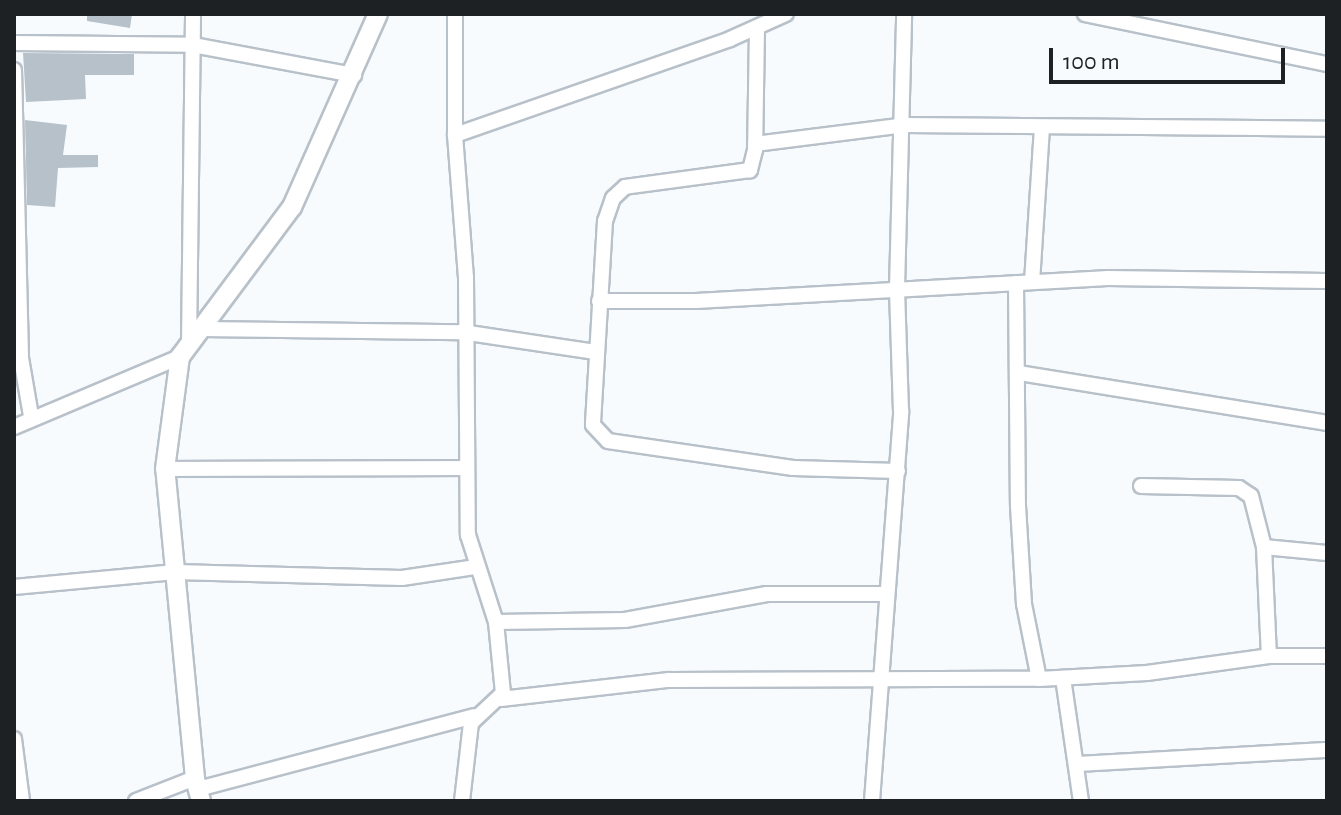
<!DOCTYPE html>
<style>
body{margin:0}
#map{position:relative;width:1341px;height:815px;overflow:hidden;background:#f7fbfe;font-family:"Alegreya Sans",sans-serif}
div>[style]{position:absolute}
.building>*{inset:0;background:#b7c1c9}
.roads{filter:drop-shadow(2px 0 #b8c1c9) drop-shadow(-2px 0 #b8c1c9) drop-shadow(0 2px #b8c1c9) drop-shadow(0 -2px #b8c1c9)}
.minor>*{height:14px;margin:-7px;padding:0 7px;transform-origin:7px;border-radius:7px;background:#fff}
.tertiary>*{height:18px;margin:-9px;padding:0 9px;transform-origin:9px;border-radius:9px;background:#fff}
span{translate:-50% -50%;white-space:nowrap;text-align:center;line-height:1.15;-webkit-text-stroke:7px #f7fbfe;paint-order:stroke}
.frame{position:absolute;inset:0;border:16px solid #1d2124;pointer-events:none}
.scale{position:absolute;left:1049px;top:48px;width:236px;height:36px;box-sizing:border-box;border:4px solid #1d2124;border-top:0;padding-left:10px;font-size:24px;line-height:28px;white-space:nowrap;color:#1d2124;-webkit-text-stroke:6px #f7fbfe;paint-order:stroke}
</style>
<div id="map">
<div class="building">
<i style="clip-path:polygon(87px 14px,132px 14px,130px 28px,87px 21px)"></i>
<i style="clip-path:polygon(23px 53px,134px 54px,134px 75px,85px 75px,86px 99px,26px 102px)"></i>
<i style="clip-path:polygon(25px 120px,67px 125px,63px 155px,98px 155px,98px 167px,58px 168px,55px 207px,27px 205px)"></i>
</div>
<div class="roads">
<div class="minor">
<i style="left:455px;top:14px;width:121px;rotate:90deg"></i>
<i style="left:455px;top:135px;width:142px;rotate:85.6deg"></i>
<i style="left:466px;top:277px;width:258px;rotate:89.6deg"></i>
<i style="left:468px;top:535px;width:91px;rotate:72.2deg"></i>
<i style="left:496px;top:622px;width:71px;rotate:84.4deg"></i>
<i style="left:503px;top:693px;width:44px;rotate:136.8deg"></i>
<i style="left:471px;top:723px;width:79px;rotate:96.6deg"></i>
<i style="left:1085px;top:14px;width:247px;rotate:11.7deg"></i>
<i style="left:757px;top:28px;width:122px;rotate:90.9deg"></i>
<i style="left:755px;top:150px;width:21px;rotate:104deg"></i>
<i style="left:750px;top:170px;width:126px;rotate:172.3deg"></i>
<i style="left:625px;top:187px;width:16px;rotate:137deg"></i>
<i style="left:613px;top:198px;width:24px;rotate:109deg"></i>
<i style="left:605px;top:221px;width:204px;rotate:93.4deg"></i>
<i style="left:593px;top:425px;width:22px;rotate:47deg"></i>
<i style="left:608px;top:441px;width:187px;rotate:8.3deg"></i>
<i style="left:793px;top:468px;width:105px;rotate:1.6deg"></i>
<i style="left:14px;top:43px;width:179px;rotate:0.6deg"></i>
<i style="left:193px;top:45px;width:164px;rotate:10.6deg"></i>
<i style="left:14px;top:70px;width:288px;rotate:88.6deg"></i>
<i style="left:21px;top:358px;width:59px;rotate:80.2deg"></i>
<i style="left:455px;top:135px;width:291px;rotate:-19.2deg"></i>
<i style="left:730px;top:39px;width:61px;rotate:-24.1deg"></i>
<i style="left:755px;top:144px;width:151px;rotate:-7.2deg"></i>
<i style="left:905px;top:125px;width:422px;rotate:0.5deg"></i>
<i style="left:1032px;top:282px;width:154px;rotate:-86.3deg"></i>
<i style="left:1016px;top:283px;width:223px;rotate:89.5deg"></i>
<i style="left:1018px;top:506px;width:98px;rotate:86.5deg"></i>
<i style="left:1024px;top:604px;width:76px;rotate:78.7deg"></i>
<i style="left:599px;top:301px;width:97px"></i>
<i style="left:696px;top:301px;width:413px;rotate:-3.2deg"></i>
<i style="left:1108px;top:278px;width:219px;rotate:0.8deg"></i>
<i style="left:202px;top:329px;width:260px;rotate:0.7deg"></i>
<i style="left:462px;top:332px;width:135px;rotate:8.5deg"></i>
<i style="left:189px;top:344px;width:330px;rotate:-89.3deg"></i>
<i style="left:1019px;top:373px;width:312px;rotate:9.2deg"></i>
<i style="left:14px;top:427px;width:180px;rotate:-22.9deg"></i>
<i style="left:165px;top:469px;width:301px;rotate:-0.2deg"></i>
<i style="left:1141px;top:486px;width:98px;rotate:1.2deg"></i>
<i style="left:1239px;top:488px;width:14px;rotate:34deg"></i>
<i style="left:1251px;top:496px;width:53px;rotate:75.7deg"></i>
<i style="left:1264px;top:547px;width:109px;rotate:87.4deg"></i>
<i style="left:1264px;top:547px;width:63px;rotate:5.4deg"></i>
<i style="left:14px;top:587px;width:162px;rotate:-5.3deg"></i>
<i style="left:175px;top:572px;width:227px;rotate:1.5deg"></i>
<i style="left:402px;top:578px;width:75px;rotate:-8.5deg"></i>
<i style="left:496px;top:622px;width:129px;rotate:-0.9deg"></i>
<i style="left:625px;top:620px;width:144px;rotate:-10.4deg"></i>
<i style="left:767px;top:594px;width:119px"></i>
<i style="left:1063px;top:678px;width:124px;rotate:81.7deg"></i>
<i style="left:501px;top:699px;width:169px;rotate:-6.5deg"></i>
<i style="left:669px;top:680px;width:370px;rotate:-0.2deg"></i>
<i style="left:1039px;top:679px;width:108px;rotate:-3.2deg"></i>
<i style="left:1147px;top:673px;width:123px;rotate:-7.9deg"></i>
<i style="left:1269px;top:656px;width:58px"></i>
<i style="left:14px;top:739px;width:63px;rotate:82.6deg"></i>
<i style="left:1076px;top:764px;width:251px;rotate:-3.2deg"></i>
<i style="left:198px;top:789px;width:285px;rotate:-14.8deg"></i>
<i style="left:136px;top:801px;width:63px;rotate:-21.3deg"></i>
<i style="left:872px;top:801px;width:391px;rotate:-85.7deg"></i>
<i style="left:901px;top:411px;width:123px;rotate:-91.9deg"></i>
<i style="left:897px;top:288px;width:274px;rotate:-88.5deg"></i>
</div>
<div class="tertiary">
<i style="left:201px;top:801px;width:24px;rotate:-105deg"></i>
<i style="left:195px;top:778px;width:310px;rotate:-95.5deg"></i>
<i style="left:165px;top:469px;width:113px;rotate:-82.4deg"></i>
<i style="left:180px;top:357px;width:187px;rotate:-53.3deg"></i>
<i style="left:292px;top:207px;width:211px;rotate:-66deg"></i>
</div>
</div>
<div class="frame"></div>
<div class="scale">100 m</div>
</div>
